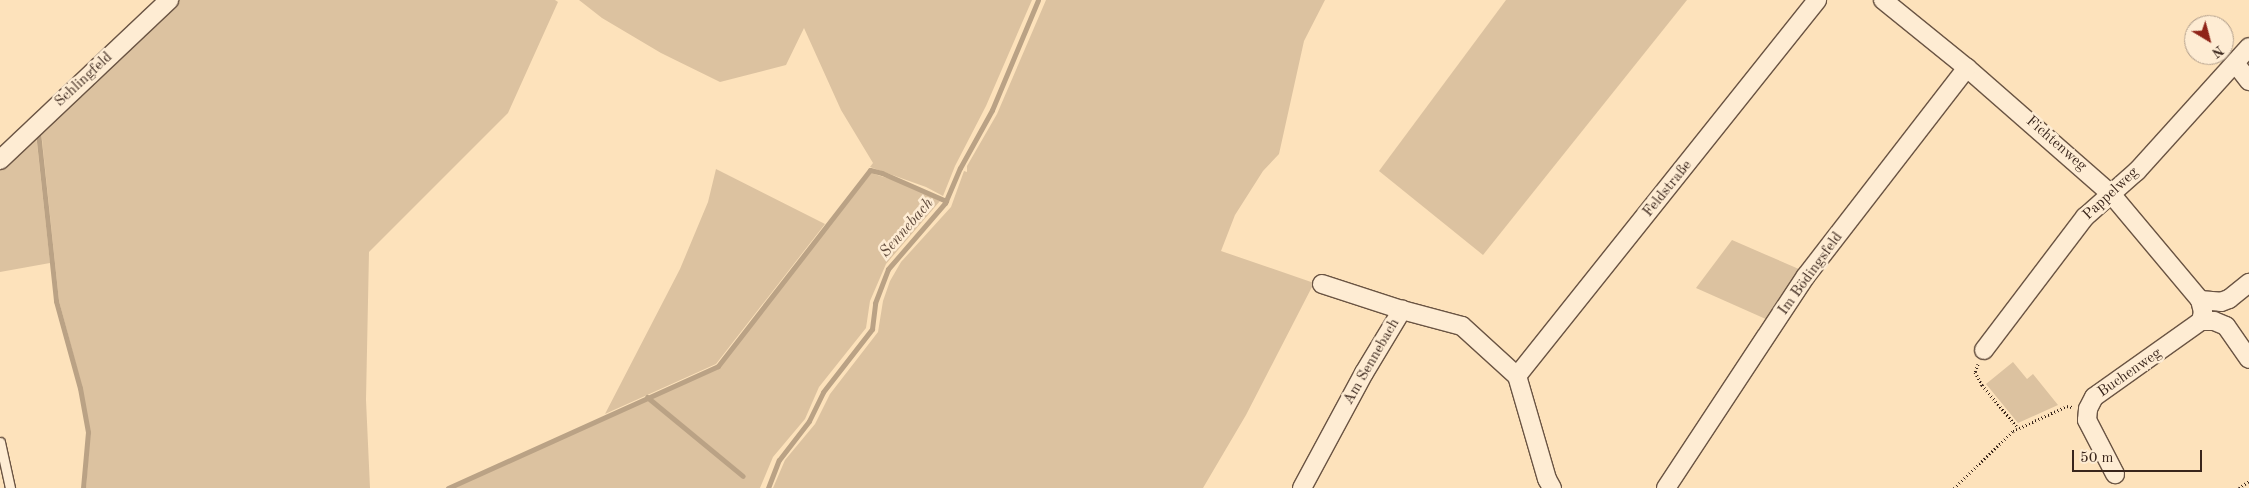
<!DOCTYPE html>
<meta charset="utf-8">
<style>
body{margin:0}
#map{position:relative;width:2249px;height:488px;overflow:hidden;background:#fde2bb;font-family:"Old Standard TT",serif}
div>[style]{position:absolute}
.green>*{inset:0;background:#dcc2a0}
.stream>*{height:5px;margin:-2.5px;padding:0 2.5px;transform-origin:2.5px;border-radius:2.5px;background:#baa285}
.path>*{height:3px;margin-top:-1.5px;transform-origin:0;background:repeating-linear-gradient(90deg,#39251b 0 1px,transparent 0 3.5px)}
.roads{filter:drop-shadow(1px 0 #6a5443) drop-shadow(-1px 0 #6a5443) drop-shadow(0 1px #6a5443) drop-shadow(0 -1px #6a5443)}
.service>*{height:9px;margin:-4.5px;padding:0 4.5px;transform-origin:4.5px;border-radius:4.5px;background:#feecd3}
.minor>*{height:18px;margin:-9px;padding:0 9px;transform-origin:9px;border-radius:9px;background:#feecd3}
span{translate:-50% -50%;white-space:nowrap;text-align:center;line-height:1.15;-webkit-text-stroke:5px #feecd3;paint-order:stroke}
.street-label{font-size:15px;color:#39251b}
.water-label{font-size:16px;color:#604a3b;font-style:italic}
.north{position:absolute;left:2184px;top:15px;width:50px;height:50px;box-sizing:border-box;background:#feecd3;border:1px solid #af9c89;border-radius:50%;rotate:143deg;font-size:14px;font-weight:700;line-height:20px;text-align:center;color:#39251b}
.north::after{content:'';display:block;margin:auto;width:18px;height:22px;background:#8f2418;clip-path:polygon(50% 0,100% 100%,50% 72%,0 100%)}
.scale{position:absolute;left:2072px;top:450px;width:130px;height:22px;box-sizing:border-box;border:2px solid #39251b;border-top:0;padding-left:6px;font-size:15px;line-height:18px;white-space:nowrap;color:#39251b;-webkit-text-stroke:4px #feecd3;paint-order:stroke}
</style>
<div id="map">
<div class="green">
<i style="clip-path:polygon(179px 0,555px 0,558px 2px,508px 113px,369px 252px,366px 400px,370px 488px,86px 488px,90px 432px,82px 387px,59px 301px,41px 130px)"></i>
<i style="clip-path:polygon(579px 0,1032px 0,986px 106px,955px 166px,943px 196px,926px 187px,870px 167px,873px 163px,841px 110px,804px 28px,786px 65px,720px 82px,661px 53px,602px 18px)"></i>
<i style="clip-path:polygon(1046px 0,1325px 0,1304px 41px,1279px 154px,1263px 171px,1235px 215px,1221px 251px,1314px 283px,1246px 415px,1203px 488px,773px 488px,785px 460px,815px 424px,830px 394px,878px 332px,883px 301px,890px 281px,901px 262px,951px 207px,964px 171px,967px 172px,967px 166px,997px 114px)"></i>
<i style="clip-path:polygon(1506px 0,1687px 0,1483px 255px,1379px 171px)"></i>
<i style="clip-path:polygon(36px 134px,50px 263px,0 272px,0 170px)"></i>
<i style="clip-path:polygon(716px 169px,825px 224px,716px 364px,605px 414px,680px 269px,708px 202px)"></i>
<i style="clip-path:polygon(871px 173px,900px 182px,940px 201px,886px 264px,870px 301px,866px 328px,819px 387px,805px 419px,773px 457px,760px 488px,453px 488px,646px 399px,743px 478px,745px 475px,650px 397px,719px 368px)"></i>
<i style="clip-path:polygon(1732px 240px,1801px 270px,1768px 320px,1696px 288px)"></i>
<i style="clip-path:polygon(2013px 362px,2027px 379px,2033px 374px,2058px 405px,2018px 423px,1986px 384px)"></i>
</div>
<div class="stream">
<i style="left:38px;top:132px;width:170px;rotate:83.9deg"></i>
<i style="left:56px;top:301px;width:90px;rotate:74.6deg"></i>
<i style="left:80px;top:388px;width:45px;rotate:79.7deg"></i>
<i style="left:88px;top:432px;width:56px;rotate:95.1deg"></i>
<i style="left:647px;top:397px;width:124px;rotate:39.5deg"></i>
<i style="left:448px;top:488px;width:296px;rotate:-24.3deg"></i>
<i style="left:718px;top:366px;width:248px;rotate:-52.2deg"></i>
<i style="left:870px;top:170px;width:12px;rotate:14deg"></i>
<i style="left:882px;top:173px;width:70px;rotate:23.6deg"></i>
<i style="left:768px;top:488px;width:30px;rotate:-69deg"></i>
<i style="left:779px;top:460px;width:49px;rotate:-52.4deg"></i>
<i style="left:809px;top:421px;width:32px;rotate:-64deg"></i>
<i style="left:823px;top:392px;width:80px;rotate:-52.1deg"></i>
<i style="left:872px;top:329px;width:26px;rotate:-83deg"></i>
<i style="left:875px;top:303px;width:36px;rotate:-69deg"></i>
<i style="left:888px;top:269px;width:87px;rotate:-49.2deg"></i>
<i style="left:945px;top:203px;width:38px;rotate:-67deg"></i>
<i style="left:960px;top:168px;width:66px;rotate:-61.1deg"></i>
<i style="left:992px;top:110px;width:119px;rotate:-67.3deg"></i>
</div>
<div class="path">
<i style="left:1978px;top:364px;width:9px;rotate:111deg"></i>
<i style="left:1975px;top:372px;width:15px;rotate:62deg"></i>
<i style="left:1982px;top:385px;width:56px;rotate:50.1deg"></i>
<i style="left:1954px;top:488px;width:82px;rotate:-44deg"></i>
<i style="left:2013px;top:431px;width:60px;rotate:-24.8deg"></i>
<i style="left:2067px;top:406px;width:5px;rotate:11deg"></i>
<i style="left:2239px;top:488px;width:12px;rotate:-35deg"></i>
</div>
<div class="roads">
<div class="service">
<i style="left:0;top:442px;width:47px;rotate:77.7deg"></i>
</div>
<div class="minor">
<i style="left:1883px;top:0;width:108px;rotate:39deg"></i>
<i style="left:1967px;top:68px;width:193px;rotate:41.2deg"></i>
<i style="left:2112px;top:195px;width:137px;rotate:50deg"></i>
<i style="left:2200px;top:300px;width:12px;rotate:76deg"></i>
<i style="left:2203px;top:312px;width:9px;rotate:103deg"></i>
<i style="left:2201px;top:321px;width:131px;rotate:144.6deg"></i>
<i style="left:2094px;top:397px;width:13px;rotate:117deg"></i>
<i style="left:2088px;top:409px;width:11px;rotate:95deg"></i>
<i style="left:2087px;top:420px;width:61px;rotate:62.6deg"></i>
<i style="left:2235px;top:63px;width:23px;rotate:52deg"></i>
<i style="left:0;top:160px;width:233px;rotate:-43.4deg"></i>
<i style="left:1322px;top:284px;width:84px;rotate:18deg"></i>
<i style="left:1402px;top:310px;width:62px;rotate:14.9deg"></i>
<i style="left:1462px;top:326px;width:74px;rotate:42.3deg"></i>
<i style="left:2200px;top:300px;width:21px;rotate:5deg"></i>
<i style="left:2221px;top:302px;width:9px;rotate:-21deg"></i>
<i style="left:2229px;top:299px;width:26px;rotate:-39deg"></i>
<i style="left:2201px;top:321px;width:13px"></i>
<i style="left:2214px;top:321px;width:13px;rotate:23deg"></i>
<i style="left:2226px;top:326px;width:40px;rotate:55.1deg"></i>
<i style="left:1984px;top:350px;width:167px;rotate:-52.8deg"></i>
<i style="left:2085px;top:217px;width:69px;rotate:-41.5deg"></i>
<i style="left:2137px;top:171px;width:167px;rotate:-47.9deg"></i>
<i style="left:1302px;top:488px;width:131px;rotate:-61.7deg"></i>
<i style="left:1364px;top:373px;width:74px;rotate:-58.9deg"></i>
<i style="left:1552px;top:488px;width:10px;rotate:-119deg"></i>
<i style="left:1547px;top:479px;width:107px;rotate:-106.2deg"></i>
<i style="left:1517px;top:376px;width:481px;rotate:-51.4deg"></i>
<i style="left:1666px;top:488px;width:254px;rotate:-56.6deg"></i>
<i style="left:1806px;top:276px;width:263px;rotate:-52.3deg"></i>
</div>
</div>
<div class="street-label">
<span style="left:84px;top:80px;rotate:-43deg">Schlingfeld</span>
<span style="left:2056px;top:144px;rotate:41deg">Fichtenweg</span>
<span style="left:1668px;top:189px;rotate:-51deg">Feldstraße</span>
<span style="left:2111px;top:194px;rotate:-43deg">Pappelweg</span>
<span style="left:1811px;top:274px;rotate:-54deg">Im Bödingsfeld</span>
<span style="left:1372px;top:362px;rotate:-60deg">Am Sennebach</span>
<span style="left:2130px;top:373px;rotate:-35deg">Buchenweg</span>
</div>
<div class="water-label">
<span style="left:907px;top:228px;rotate:-49deg">Sennebach</span>
</div>
<div class="north">N</div>
<div class="scale">50 m</div>
</div>
